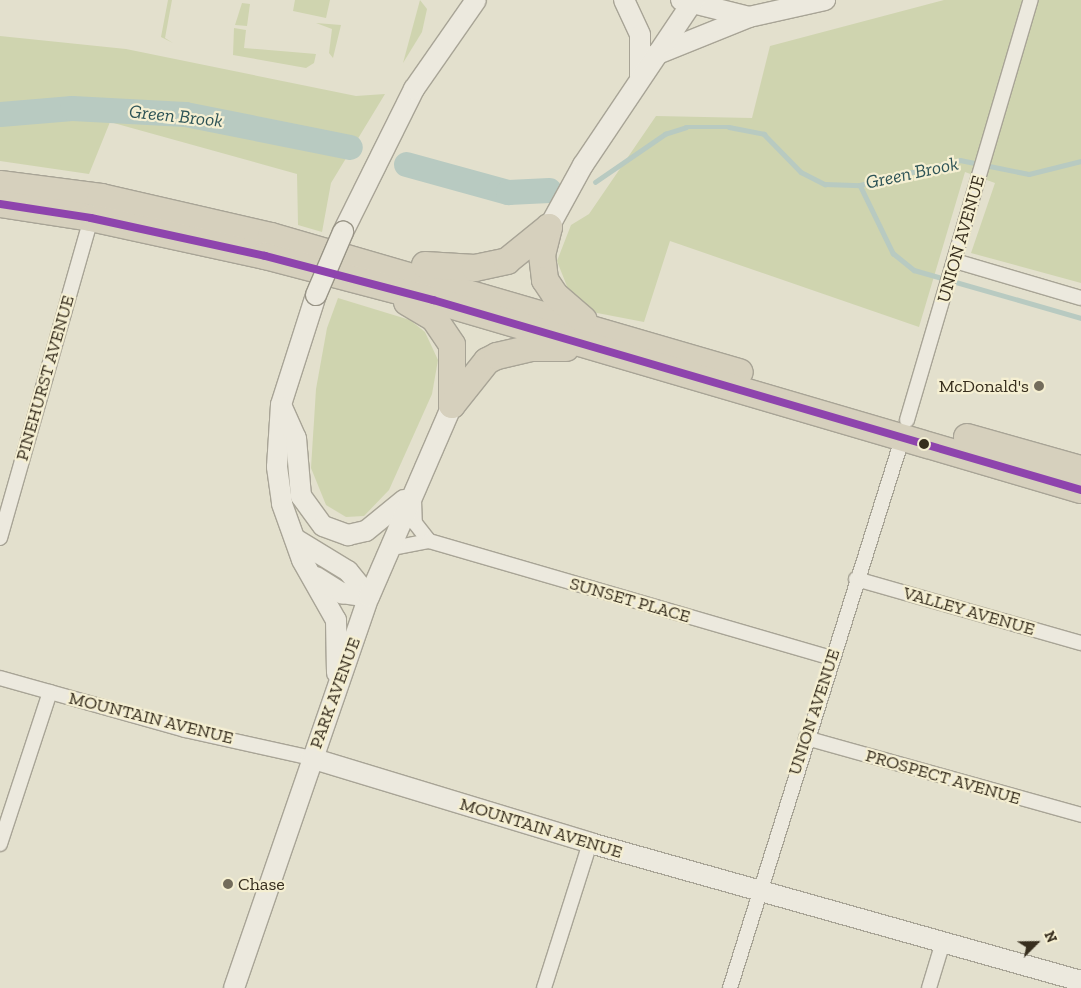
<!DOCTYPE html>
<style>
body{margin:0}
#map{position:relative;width:1081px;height:988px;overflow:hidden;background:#e3e0cd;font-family:"Zilla Slab",serif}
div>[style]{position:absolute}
.green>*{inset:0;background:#cfd4af}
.stream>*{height:4.5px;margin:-2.25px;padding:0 2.25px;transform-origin:2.25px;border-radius:2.25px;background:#b8cac1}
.river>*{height:25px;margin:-12.5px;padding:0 12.5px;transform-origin:12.5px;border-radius:12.5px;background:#b8cac1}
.roads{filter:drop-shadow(1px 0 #a8a496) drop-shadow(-1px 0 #a8a496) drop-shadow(0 1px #a8a496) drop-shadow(0 -1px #a8a496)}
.street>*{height:14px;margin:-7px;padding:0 7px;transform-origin:7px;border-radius:7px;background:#ece9de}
.secondary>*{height:20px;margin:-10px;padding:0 10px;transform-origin:10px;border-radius:10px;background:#ece9de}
.highway>*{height:26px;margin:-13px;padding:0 13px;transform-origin:13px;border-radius:13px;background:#d6d0bd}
.bridges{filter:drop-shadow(1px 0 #989486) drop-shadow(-1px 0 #989486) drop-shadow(0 1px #989486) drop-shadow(0 -1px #989486)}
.secondary-bridge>*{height:20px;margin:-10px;padding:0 10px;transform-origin:10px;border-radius:10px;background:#ece9de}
.bus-1>*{height:8px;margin:-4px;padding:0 4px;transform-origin:4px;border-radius:4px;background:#8e44ad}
.dots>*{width:14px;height:14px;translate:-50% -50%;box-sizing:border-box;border:2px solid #f5efd2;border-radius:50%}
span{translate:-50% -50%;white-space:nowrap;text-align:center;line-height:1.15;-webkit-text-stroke:4.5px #f5efd2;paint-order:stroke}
.street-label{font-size:18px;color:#372e1e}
.poi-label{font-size:18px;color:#372e1e}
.right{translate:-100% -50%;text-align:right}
.left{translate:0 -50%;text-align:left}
.water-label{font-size:19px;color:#2d5356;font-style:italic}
.north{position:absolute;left:1011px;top:918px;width:50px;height:50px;-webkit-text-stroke:4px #f5efd2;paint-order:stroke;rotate:67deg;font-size:14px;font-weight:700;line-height:20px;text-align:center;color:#372e1e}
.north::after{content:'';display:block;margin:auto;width:18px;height:22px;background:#372e1e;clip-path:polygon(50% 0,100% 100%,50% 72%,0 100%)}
</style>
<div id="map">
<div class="green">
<i style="clip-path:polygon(168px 0,172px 0,165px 38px,173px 43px,161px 37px)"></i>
<i style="clip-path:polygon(295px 0,330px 0,326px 18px,293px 11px)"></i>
<i style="clip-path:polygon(420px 0,427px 9px,422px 32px,403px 63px)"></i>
<i style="clip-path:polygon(944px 0,1081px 0,1081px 283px,971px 253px,995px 183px,965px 172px,919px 327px,670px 241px,644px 322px,592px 312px,570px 294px,557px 261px,571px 225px,589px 214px,656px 116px,752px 118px,770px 46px)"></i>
<i style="clip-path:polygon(242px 3px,250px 4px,247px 26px,235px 25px)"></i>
<i style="clip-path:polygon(316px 23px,341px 25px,333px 58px,329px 53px,332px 29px)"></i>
<i style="clip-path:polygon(234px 28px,246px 30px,244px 48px,316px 54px,314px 63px,306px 68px,233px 55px)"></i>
<i style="clip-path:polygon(0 36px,126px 49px,356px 96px,385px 94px,331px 183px,322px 232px,298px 225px,297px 174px,110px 122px,89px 174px,0 161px)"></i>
<i style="clip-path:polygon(338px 298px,410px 320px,425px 332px,438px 360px,432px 394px,389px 490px,364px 516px,346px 517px,326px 505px,311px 468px,316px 389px,327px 328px)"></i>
</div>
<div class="stream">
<i style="left:595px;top:182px;width:85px;rotate:-34.4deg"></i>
<i style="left:665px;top:134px;width:22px;rotate:-18deg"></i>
<i style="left:686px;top:127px;width:43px"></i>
<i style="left:729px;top:127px;width:36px;rotate:11deg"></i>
<i style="left:764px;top:134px;width:53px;rotate:45.8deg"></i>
<i style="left:801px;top:172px;width:27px;rotate:27deg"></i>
<i style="left:825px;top:184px;width:35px;rotate:2deg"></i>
<i style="left:860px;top:185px;width:103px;rotate:-14deg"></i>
<i style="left:960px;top:160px;width:70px;rotate:11.5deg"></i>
<i style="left:1029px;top:174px;width:54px;rotate:-14deg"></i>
<i style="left:860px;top:185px;width:76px;rotate:64.1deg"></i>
<i style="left:893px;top:253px;width:27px;rotate:39deg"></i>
<i style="left:914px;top:270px;width:174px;rotate:16deg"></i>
</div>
<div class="river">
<i style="left:0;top:114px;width:72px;rotate:-4.8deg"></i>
<i style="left:72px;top:108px;width:113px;rotate:3deg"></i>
<i style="left:185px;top:114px;width:168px;rotate:11.3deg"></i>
<i style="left:406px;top:164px;width:106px;rotate:15.4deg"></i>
<i style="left:508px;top:192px;width:41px;rotate:-2.8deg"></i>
</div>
<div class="roads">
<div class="street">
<i style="left:955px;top:261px;width:131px;rotate:16.4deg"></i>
<i style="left:907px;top:420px;width:438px;rotate:-73.6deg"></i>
<i style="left:414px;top:500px;width:23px;rotate:88deg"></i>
<i style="left:415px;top:523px;width:23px;rotate:52deg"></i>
<i style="left:0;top:538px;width:333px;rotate:-74.1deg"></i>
<i style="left:388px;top:549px;width:42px;rotate:-11deg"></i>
<i style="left:429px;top:541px;width:419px;rotate:16.2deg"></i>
<i style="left:856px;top:579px;width:234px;rotate:15.9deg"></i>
<i style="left:0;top:678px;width:192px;rotate:15.7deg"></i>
<i style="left:185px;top:730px;width:129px;rotate:12.5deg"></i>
<i style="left:806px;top:738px;width:286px;rotate:15.6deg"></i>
<i style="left:0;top:844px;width:160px;rotate:-71.8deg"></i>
<i style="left:544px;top:988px;width:152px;rotate:-72.4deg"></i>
<i style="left:730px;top:988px;width:578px;rotate:-72.6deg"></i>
<i style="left:929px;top:988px;width:48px;rotate:-73.1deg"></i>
</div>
<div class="secondary">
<i style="left:624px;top:0;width:38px;rotate:65deg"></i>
<i style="left:640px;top:35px;width:41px;rotate:90deg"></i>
<i style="left:681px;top:0;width:70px;rotate:14deg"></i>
<i style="left:749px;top:17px;width:78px;rotate:-12.6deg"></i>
<i style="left:655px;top:55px;width:101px;rotate:-22deg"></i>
<i style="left:549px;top:227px;width:71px;rotate:-61.3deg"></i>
<i style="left:583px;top:165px;width:199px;rotate:-56.1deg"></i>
<i style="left:343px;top:232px;width:160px;rotate:-63.6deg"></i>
<i style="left:414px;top:89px;width:108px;rotate:-55.1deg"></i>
<i style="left:316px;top:295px;width:115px;rotate:107.7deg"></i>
<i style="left:281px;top:405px;width:62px;rotate:93.7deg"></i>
<i style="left:277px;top:467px;width:37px;rotate:82deg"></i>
<i style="left:282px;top:504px;width:59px;rotate:70.3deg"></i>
<i style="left:302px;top:560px;width:69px;rotate:60.5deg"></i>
<i style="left:336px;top:620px;width:53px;rotate:88.9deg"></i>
<i style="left:282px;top:407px;width:34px;rotate:66deg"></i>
<i style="left:296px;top:438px;width:58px;rotate:85.1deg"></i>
<i style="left:301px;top:496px;width:37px;rotate:54deg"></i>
<i style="left:323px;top:526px;width:27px;rotate:20deg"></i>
<i style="left:348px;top:535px;width:18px;rotate:-13deg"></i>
<i style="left:366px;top:531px;width:49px;rotate:-39.2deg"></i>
<i style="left:297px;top:540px;width:60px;rotate:31.3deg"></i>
<i style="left:348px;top:571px;width:33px;rotate:51deg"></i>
<i style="left:316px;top:577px;width:31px;rotate:32deg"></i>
<i style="left:342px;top:593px;width:27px;rotate:8deg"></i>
<i style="left:311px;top:758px;width:292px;rotate:16.9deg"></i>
<i style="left:590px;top:843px;width:510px;rotate:15.7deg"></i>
<i style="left:234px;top:988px;width:414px;rotate:-71deg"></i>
<i style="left:369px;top:597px;width:209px;rotate:-66.6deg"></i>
</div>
<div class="highway">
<i style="left:0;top:184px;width:102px;rotate:7.3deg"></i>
<i style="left:101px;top:197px;width:174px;rotate:12.9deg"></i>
<i style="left:271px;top:236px;width:488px;rotate:16.2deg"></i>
<i style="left:0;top:204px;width:92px;rotate:8.7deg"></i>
<i style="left:91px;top:218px;width:178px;rotate:12.3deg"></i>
<i style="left:265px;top:256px;width:174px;rotate:14.7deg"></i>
<i style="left:433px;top:300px;width:675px;rotate:16.34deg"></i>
<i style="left:549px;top:227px;width:29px;rotate:104deg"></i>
<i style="left:542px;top:255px;width:25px;rotate:83deg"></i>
<i style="left:545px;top:280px;width:18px;rotate:56deg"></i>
<i style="left:555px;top:295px;width:38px;rotate:41deg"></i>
<i style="left:425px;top:265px;width:50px;rotate:3.4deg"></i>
<i style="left:475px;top:268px;width:33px;rotate:-12deg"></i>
<i style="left:507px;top:261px;width:54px;rotate:-39deg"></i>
<i style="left:407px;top:302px;width:31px;rotate:31deg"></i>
<i style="left:434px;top:318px;width:32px;rotate:56deg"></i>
<i style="left:452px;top:345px;width:60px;rotate:90deg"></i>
<i style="left:452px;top:405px;width:56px;rotate:-51.5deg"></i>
<i style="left:487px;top:361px;width:11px;rotate:-27deg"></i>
<i style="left:497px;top:356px;width:35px;rotate:-13deg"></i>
<i style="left:531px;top:348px;width:35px"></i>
<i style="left:967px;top:437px;width:118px;rotate:15.7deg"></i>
</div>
</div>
<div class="bridges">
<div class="secondary-bridge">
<i style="left:316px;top:295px;width:69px;rotate:-66.8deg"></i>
</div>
</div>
<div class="bus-1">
<i style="left:0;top:204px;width:92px;rotate:8.7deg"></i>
<i style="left:91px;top:218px;width:178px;rotate:12.3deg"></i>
<i style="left:265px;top:256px;width:174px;rotate:14.7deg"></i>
<i style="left:433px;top:300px;width:675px;rotate:16.34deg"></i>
</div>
<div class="dots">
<i style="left:1039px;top:386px;background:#736c5b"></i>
<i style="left:924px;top:444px;background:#372e1e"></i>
<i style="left:228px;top:884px;background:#736c5b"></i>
</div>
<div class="street-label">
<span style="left:961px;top:239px;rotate:-74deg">UNION AVENUE</span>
<span style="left:45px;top:378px;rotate:-74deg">PINEHURST AVENUE</span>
<span style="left:630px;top:600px;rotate:16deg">SUNSET PLACE</span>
<span style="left:969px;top:611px;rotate:16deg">VALLEY AVENUE</span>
<span style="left:335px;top:693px;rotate:-70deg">PARK AVENUE</span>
<span style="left:814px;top:712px;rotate:-72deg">UNION AVENUE</span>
<span style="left:151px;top:718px;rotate:14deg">MOUNTAIN AVENUE</span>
<span style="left:943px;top:777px;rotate:16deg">PROSPECT AVENUE</span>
<span style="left:541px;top:828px;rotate:17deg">MOUNTAIN AVENUE</span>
</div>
<div class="poi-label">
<span class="right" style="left:1029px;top:386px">McDonald's</span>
<span class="left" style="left:238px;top:884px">Chase</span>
</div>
<div class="water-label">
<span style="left:176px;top:116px;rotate:6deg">Green Brook</span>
<span style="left:912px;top:173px;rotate:-12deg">Green Brook</span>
</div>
<div class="north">N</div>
</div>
